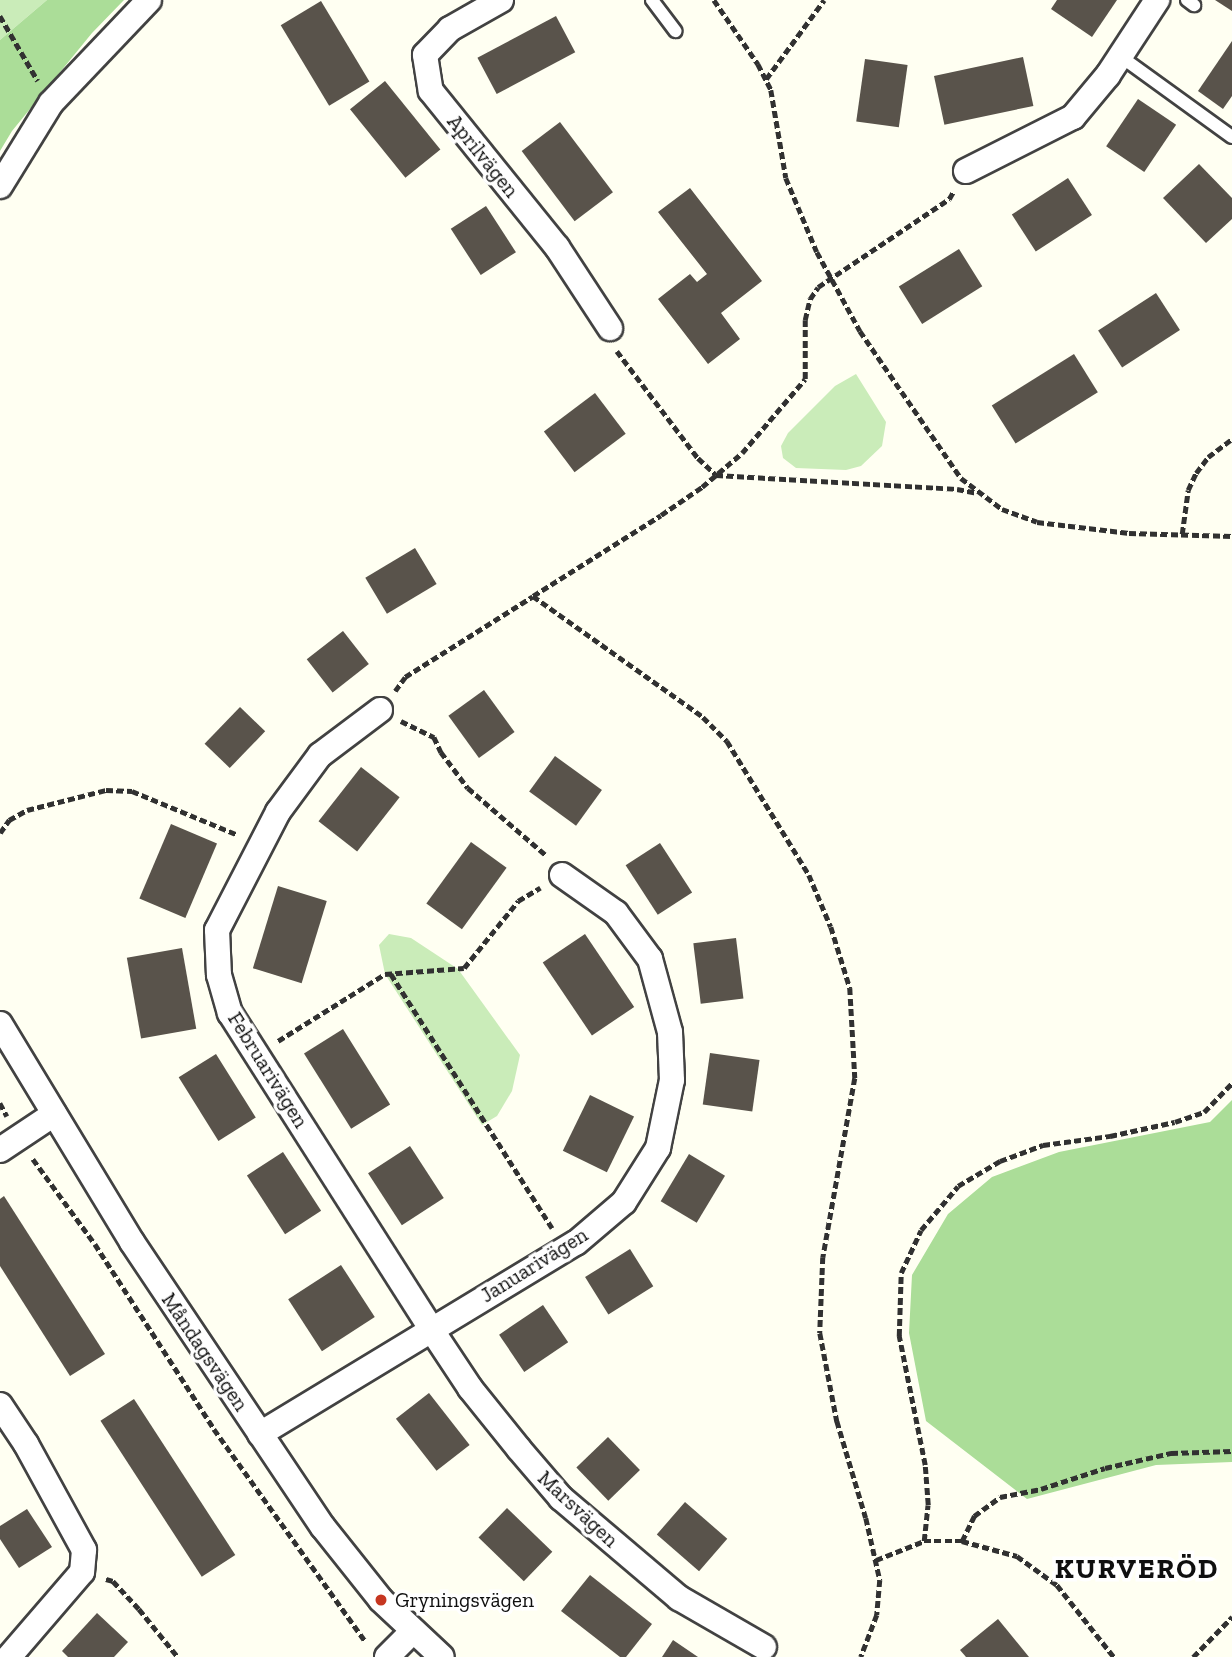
<!DOCTYPE html>
<meta charset="utf-8">
<style>
body{margin:0}
#map{position:relative;width:1232px;height:1657px;overflow:hidden;background:#fffff2;font-family:"Zilla Slab",serif}
div>[style]{position:absolute}
.green>*{inset:0;background:#caecb9}
.forest>*{inset:0;background:#abdd98}
.building>*{inset:0;background:#59534b;transform-origin:0 0}
.path>*{height:4.5px;margin-top:-2.25px;transform-origin:0;background:repeating-linear-gradient(90deg,#313131 0 7px,transparent 0 10.5px)}
.roads{filter:drop-shadow(2px 0 #424242) drop-shadow(-2px 0 #424242) drop-shadow(0 2px #424242) drop-shadow(0 -2px #424242)}
.lane>*{height:12px;margin:-6px;padding:0 6px;transform-origin:6px;border-radius:6px;background:#fff}
.street>*{height:24px;margin:-12px;padding:0 12px;transform-origin:12px;border-radius:12px;background:#fff}
.dots>*{width:19px;height:19px;translate:-50% -50%;box-sizing:border-box;border:4px solid #fff;border-radius:50%}
span{translate:-50% -50%;white-space:nowrap;text-align:center;line-height:1.15;-webkit-text-stroke:7px #fff;paint-order:stroke}
.street-label{font-size:21px;color:#0f0f0f}
.poi-label{font-size:21px;color:#0f0f0f}
.left{translate:0 -50%;text-align:left}
.district-label{font-size:28px;color:#0f0f0f;font-weight:700;letter-spacing:2px}
</style>
<div id="map">
<div class="green">
<i style="clip-path:polygon(0 0,47px 0,0 40px)"></i>
<i style="clip-path:polygon(856px 374px,886px 422px,882px 446px,861px 466px,846px 470px,796px 468px,783px 458px,781px 446px,788px 433px,835px 386px)"></i>
<i style="clip-path:polygon(389px 934px,411px 938px,458px 969px,520px 1055px,512px 1091px,497px 1116px,482px 1125px,385px 974px,379px 945px)"></i>
</div>
<div class="forest">
<i style="clip-path:polygon(47px 0,124px 0,92px 33px,12px 131px,0 151px,0 40px)"></i>
<i style="clip-path:polygon(1232px 1100px,1232px 1462px,1156px 1465px,1027px 1499px,926px 1421px,909px 1333px,912px 1275px,948px 1214px,992px 1177px,1059px 1152px,1210px 1122px)"></i>
</div>
<div class="building">
<i style="clip-path:polygon(1057px 0,1117px 0,1092px 37px,1051px 9px)"></i>
<i style="clip-path:polygon(1215px 0,1232px 0,1232px 11px)"></i>
<i style="left:321px;top:1px;width:94px;height:47px;rotate:59deg"></i>
<i style="left:556px;top:16px;width:41px;height:89px;rotate:62deg"></i>
<i style="clip-path:polygon(1232px 41px,1232px 96px,1223px 109px,1198px 91px)"></i>
<i style="left:1023px;top:57px;width:50px;height:91px;rotate:78deg"></i>
<i style="left:865px;top:59px;width:43px;height:63px;rotate:8deg"></i>
<i style="left:385px;top:81px;width:88px;height:45px;rotate:51deg"></i>
<i style="left:1138px;top:99px;width:46px;height:57px;rotate:34deg"></i>
<i style="left:560px;top:122px;width:88px;height:48px;rotate:53deg"></i>
<i style="clip-path:polygon(1199px 164px,1232px 198px,1232px 219px,1206px 243px,1163px 198px)"></i>
<i style="left:1068px;top:178px;width:44px;height:67px;rotate:57deg"></i>
<i style="clip-path:polygon(690px 188px,762px 281px,721px 313px,740px 339px,708px 364px,658px 299px,690px 274px,697px 282px,707px 274px,658px 212px)"></i>
<i style="left:486px;top:206px;width:55px;height:42px;rotate:57deg"></i>
<i style="left:959px;top:249px;width:44px;height:71px;rotate:58deg"></i>
<i style="left:1156px;top:293px;width:44px;height:69px;rotate:57deg"></i>
<i style="left:1074px;top:354px;width:45px;height:97px;rotate:58deg"></i>
<i style="left:595px;top:393px;width:51px;height:64px;rotate:53deg"></i>
<i style="left:415px;top:548px;width:42px;height:58px;rotate:59deg"></i>
<i style="left:343px;top:631px;width:42px;height:46px;rotate:52deg"></i>
<i style="left:484px;top:690px;width:52px;height:44px;rotate:54deg"></i>
<i style="left:240px;top:707px;width:35px;height:51px;rotate:44deg"></i>
<i style="left:555px;top:756px;width:58px;height:44px;rotate:36deg"></i>
<i style="left:361px;top:767px;width:49px;height:69px;rotate:38deg"></i>
<i style="left:171px;top:824px;width:50px;height:81px;rotate:23deg"></i>
<i style="left:471px;top:842px;width:44px;height:76px;rotate:36deg"></i>
<i style="left:660px;top:843px;width:59px;height:41px;rotate:57deg"></i>
<i style="left:278px;top:886px;width:51px;height:86px;rotate:17deg"></i>
<i style="left:585px;top:934px;width:88px;height:51px;rotate:56deg"></i>
<i style="left:736px;top:938px;width:61px;height:43px;rotate:83deg"></i>
<i style="left:182px;top:948px;width:82px;height:56px;rotate:80deg"></i>
<i style="left:343px;top:1029px;width:89px;height:46px;rotate:58deg"></i>
<i style="left:710px;top:1053px;width:50px;height:52px;rotate:8deg"></i>
<i style="left:216px;top:1054px;width:75px;height:44px;rotate:58deg"></i>
<i style="left:590px;top:1095px;width:49px;height:62px;rotate:26deg"></i>
<i style="left:410px;top:1146px;width:62px;height:50px;rotate:57deg"></i>
<i style="left:283px;top:1152px;width:70px;height:43px;rotate:57deg"></i>
<i style="left:689px;top:1154px;width:42px;height:55px;rotate:31deg"></i>
<i style="clip-path:polygon(4px 1196px,105px 1354px,70px 1376px,0 1266px,0 1199px)"></i>
<i style="left:630px;top:1249px;width:44px;height:53px;rotate:58deg"></i>
<i style="left:341px;top:1265px;width:62px;height:63px;rotate:57deg"></i>
<i style="left:543px;top:1305px;width:45px;height:53px;rotate:56deg"></i>
<i style="left:429px;top:1393px;width:66px;height:42px;rotate:52deg"></i>
<i style="left:134px;top:1399px;width:186px;height:40px;rotate:57deg"></i>
<i style="left:608px;top:1437px;width:46px;height:44px;rotate:46deg"></i>
<i style="left:685px;top:1502px;width:56px;height:43px;rotate:41deg"></i>
<i style="left:507px;top:1508px;width:63px;height:41px;rotate:44deg"></i>
<i style="clip-path:polygon(27px 1509px,52px 1547px,19px 1568px,0 1539px,0 1526px)"></i>
<i style="clip-path:polygon(590px 1575px,652px 1624px,626px 1657px,620px 1657px,561px 1611px)"></i>
<i style="clip-path:polygon(97px 1613px,128px 1642px,114px 1657px,68px 1657px,62px 1651px)"></i>
<i style="clip-path:polygon(998px 1619px,1029px 1657px,966px 1657px,960px 1650px)"></i>
<i style="clip-path:polygon(673px 1640px,698px 1657px,662px 1657px)"></i>
</div>
<div class="path">
<i style="left:714px;top:0;width:78px;rotate:55.5deg"></i>
<i style="left:758px;top:64px;width:29px;rotate:63deg"></i>
<i style="left:771px;top:90px;width:89px;rotate:80.3deg"></i>
<i style="left:786px;top:178px;width:80px;rotate:67.3deg"></i>
<i style="left:817px;top:252px;width:90px;rotate:61.4deg"></i>
<i style="left:860px;top:331px;width:178px;rotate:55.5deg"></i>
<i style="left:961px;top:478px;width:51px;rotate:37.1deg"></i>
<i style="left:1002px;top:509px;width:37px;rotate:20deg"></i>
<i style="left:1037px;top:522px;width:93px;rotate:6.8deg"></i>
<i style="left:1129px;top:533px;width:103px;rotate:1.7deg"></i>
<i style="left:0;top:16px;width:75px;rotate:59.7deg"></i>
<i style="left:766px;top:79px;width:98px;rotate:-53.7deg"></i>
<i style="left:617px;top:351px;width:134px;rotate:52.9deg"></i>
<i style="left:698px;top:458px;width:25px;rotate:43deg"></i>
<i style="left:716px;top:475px;width:241px;rotate:3.3deg"></i>
<i style="left:957px;top:489px;width:20px;rotate:11deg"></i>
<i style="left:1182px;top:534px;width:44px;rotate:-82.2deg"></i>
<i style="left:1188px;top:490px;width:19px;rotate:-65deg"></i>
<i style="left:1196px;top:473px;width:20px;rotate:-53deg"></i>
<i style="left:1208px;top:457px;width:30px;rotate:-37deg"></i>
<i style="left:533px;top:596px;width:151px;rotate:-32.3deg"></i>
<i style="left:661px;top:515px;width:50px;rotate:-34.3deg"></i>
<i style="left:702px;top:487px;width:52px;rotate:-40.4deg"></i>
<i style="left:742px;top:453px;width:97px;rotate:-49.6deg"></i>
<i style="left:805px;top:379px;width:59px;rotate:-90deg"></i>
<i style="left:805px;top:320px;width:22px;rotate:-77deg"></i>
<i style="left:810px;top:299px;width:14px;rotate:-56deg"></i>
<i style="left:818px;top:287px;width:158px;rotate:-33.9deg"></i>
<i style="left:949px;top:199px;width:8px;rotate:-60deg"></i>
<i style="left:395px;top:691px;width:17px;rotate:-54deg"></i>
<i style="left:405px;top:677px;width:151px;rotate:-32.3deg"></i>
<i style="left:533px;top:596px;width:209px;rotate:35.4deg"></i>
<i style="left:703px;top:717px;width:34px;rotate:45deg"></i>
<i style="left:727px;top:741px;width:157px;rotate:58.5deg"></i>
<i style="left:809px;top:875px;width:56px;rotate:67.1deg"></i>
<i style="left:831px;top:927px;width:64px;rotate:72.7deg"></i>
<i style="left:850px;top:988px;width:90px;rotate:86.8deg"></i>
<i style="left:855px;top:1078px;width:182px;rotate:100.1deg"></i>
<i style="left:823px;top:1257px;width:76px;rotate:92.3deg"></i>
<i style="left:820px;top:1333px;width:90px;rotate:79.1deg"></i>
<i style="left:837px;top:1421px;width:101px;rotate:73.4deg"></i>
<i style="left:866px;top:1518px;width:64px;rotate:77.3deg"></i>
<i style="left:880px;top:1580px;width:35px;rotate:95deg"></i>
<i style="left:877px;top:1615px;width:45px;rotate:110.9deg"></i>
<i style="left:401px;top:721px;width:37px;rotate:26deg"></i>
<i style="left:434px;top:737px;width:17px;rotate:65deg"></i>
<i style="left:441px;top:752px;width:45px;rotate:53.1deg"></i>
<i style="left:468px;top:788px;width:103px;rotate:40.7deg"></i>
<i style="left:0;top:833px;width:16px;rotate:-55deg"></i>
<i style="left:9px;top:820px;width:21px;rotate:-29deg"></i>
<i style="left:27px;top:810px;width:81px;rotate:-14.2deg"></i>
<i style="left:106px;top:790px;width:26px;rotate:2deg"></i>
<i style="left:132px;top:791px;width:115px;rotate:22.5deg"></i>
<i style="left:391px;top:974px;width:301px;rotate:57.6deg"></i>
<i style="left:278px;top:1041px;width:126px;rotate:-32.1deg"></i>
<i style="left:385px;top:974px;width:79px;rotate:-4.3deg"></i>
<i style="left:464px;top:968px;width:86px;rotate:-51.1deg"></i>
<i style="left:518px;top:901px;width:26px;rotate:-31deg"></i>
<i style="left:0;top:1103px;width:15px;rotate:62deg"></i>
<i style="left:33px;top:1159px;width:105px;rotate:53.9deg"></i>
<i style="left:95px;top:1244px;width:220px;rotate:57.2deg"></i>
<i style="left:214px;top:1429px;width:262px;rotate:54.5deg"></i>
<i style="left:924px;top:1541px;width:36px;rotate:-84deg"></i>
<i style="left:928px;top:1505px;width:40px;rotate:-94.3deg"></i>
<i style="left:925px;top:1465px;width:132px;rotate:-101.4deg"></i>
<i style="left:899px;top:1336px;width:63px;rotate:-88.2deg"></i>
<i style="left:901px;top:1273px;width:47px;rotate:-65.1deg"></i>
<i style="left:921px;top:1230px;width:57px;rotate:-49.9deg"></i>
<i style="left:958px;top:1186px;width:49px;rotate:-30.8deg"></i>
<i style="left:1000px;top:1161px;width:46px;rotate:-20.4deg"></i>
<i style="left:1043px;top:1145px;width:68px;rotate:-7.7deg"></i>
<i style="left:1110px;top:1136px;width:66px;rotate:-12.2deg"></i>
<i style="left:1175px;top:1122px;width:31px;rotate:-19deg"></i>
<i style="left:1204px;top:1112px;width:40px;rotate:-46deg"></i>
<i style="left:962px;top:1541px;width:28px;rotate:-64deg"></i>
<i style="left:974px;top:1516px;width:32px;rotate:-36deg"></i>
<i style="left:1000px;top:1497px;width:42px;rotate:-11deg"></i>
<i style="left:1041px;top:1489px;width:67px;rotate:-18.2deg"></i>
<i style="left:1105px;top:1468px;width:68px;rotate:-12.8deg"></i>
<i style="left:1171px;top:1453px;width:61px;rotate:-1.9deg"></i>
<i style="left:876px;top:1560px;width:52px;rotate:-21.6deg"></i>
<i style="left:924px;top:1541px;width:38px"></i>
<i style="left:962px;top:1541px;width:57px;rotate:15.3deg"></i>
<i style="left:1017px;top:1556px;width:49px;rotate:35.9deg"></i>
<i style="left:1057px;top:1585px;width:92px;rotate:51.6deg"></i>
<i style="left:106px;top:1579px;width:7px;rotate:16deg"></i>
<i style="left:113px;top:1581px;width:38px;rotate:47deg"></i>
<i style="left:139px;top:1609px;width:62px;rotate:50.9deg"></i>
<i style="left:1193px;top:1657px;width:56px;rotate:-45.7deg"></i>
</div>
<div class="roads">
<div class="lane">
<i style="left:652px;top:0;width:39px;rotate:53deg"></i>
<i style="left:1187px;top:0;width:9px;rotate:36deg"></i>
<i style="left:1120px;top:56px;width:138px;rotate:35.9deg"></i>
</div>
<div class="street">
<i style="left:501px;top:0;width:59px;rotate:150.4deg"></i>
<i style="left:450px;top:29px;width:36px;rotate:134deg"></i>
<i style="left:425px;top:55px;width:36px;rotate:81deg"></i>
<i style="left:431px;top:91px;width:201px;rotate:51.1deg"></i>
<i style="left:557px;top:247px;width:97px;rotate:56.8deg"></i>
<i style="left:966px;top:171px;width:120px;rotate:-26.8deg"></i>
<i style="left:1073px;top:117px;width:55px;rotate:-50.2deg"></i>
<i style="left:1108px;top:75px;width:90px;rotate:-56.8deg"></i>
<i style="left:0;top:186px;width:97px;rotate:-58.4deg"></i>
<i style="left:51px;top:103px;width:142px;rotate:-46.4deg"></i>
<i style="left:380px;top:710px;width:75px;rotate:143.1deg"></i>
<i style="left:320px;top:755px;width:71px;rotate:126.4deg"></i>
<i style="left:278px;top:812px;width:133px;rotate:117.3deg"></i>
<i style="left:217px;top:930px;width:45px;rotate:87.5deg"></i>
<i style="left:219px;top:975px;width:40px;rotate:74deg"></i>
<i style="left:230px;top:1013px;width:375px;rotate:57.5deg"></i>
<i style="left:431px;top:1329px;width:71px;rotate:56.5deg"></i>
<i style="left:470px;top:1388px;width:78px;rotate:51.2deg"></i>
<i style="left:519px;top:1449px;width:65px;rotate:49.4deg"></i>
<i style="left:561px;top:1498px;width:155px;rotate:40.3deg"></i>
<i style="left:679px;top:1598px;width:98px;rotate:30deg"></i>
<i style="left:0;top:1024px;width:255px;rotate:58.8deg"></i>
<i style="left:132px;top:1242px;width:343px;rotate:56.2deg"></i>
<i style="left:323px;top:1527px;width:93px;rotate:51.5deg"></i>
<i style="left:381px;top:1600px;width:83px;rotate:43.1deg"></i>
<i style="left:0;top:1150px;width:65px;rotate:-33.7deg"></i>
<i style="left:0;top:1405px;width:47px;rotate:56.3deg"></i>
<i style="left:26px;top:1444px;width:121px;rotate:61.3deg"></i>
<i style="left:84px;top:1550px;width:22px;rotate:95deg"></i>
<i style="left:82px;top:1572px;width:112px;rotate:130.7deg"></i>
<i style="left:260px;top:1434px;width:369px;rotate:-31.2deg"></i>
<i style="left:576px;top:1243px;width:63px;rotate:-40.5deg"></i>
<i style="left:624px;top:1202px;width:64px;rotate:-57.8deg"></i>
<i style="left:658px;top:1148px;width:69px;rotate:-78.4deg"></i>
<i style="left:672px;top:1080px;width:48px;rotate:-92.4deg"></i>
<i style="left:670px;top:1032px;width:76px;rotate:-105.3deg"></i>
<i style="left:650px;top:959px;width:57px;rotate:-126.5deg"></i>
<i style="left:616px;top:913px;width:66px;rotate:-144.9deg"></i>
<i style="left:387px;top:1657px;width:35px;rotate:-45deg"></i>
</div>
</div>
<div class="dots">
<i style="left:381px;top:1600px;background:#c63621"></i>
</div>
<div class="street-label">
<span style="left:483px;top:156px;rotate:51deg">Aprilvägen</span>
<span style="left:268px;top:1070px;rotate:58deg">Februarivägen</span>
<span style="left:534px;top:1265px;rotate:-32deg">Januarivägen</span>
<span style="left:205px;top:1352px;rotate:56deg">Måndagsvägen</span>
<span style="left:578px;top:1509px;rotate:43deg">Marsvägen</span>
</div>
<div class="poi-label">
<span class="left" style="left:395px;top:1600px">Gryningsvägen</span>
</div>
<div class="district-label">
<span style="left:1137px;top:1569px">KURVERÖD</span>
</div>
</div>
